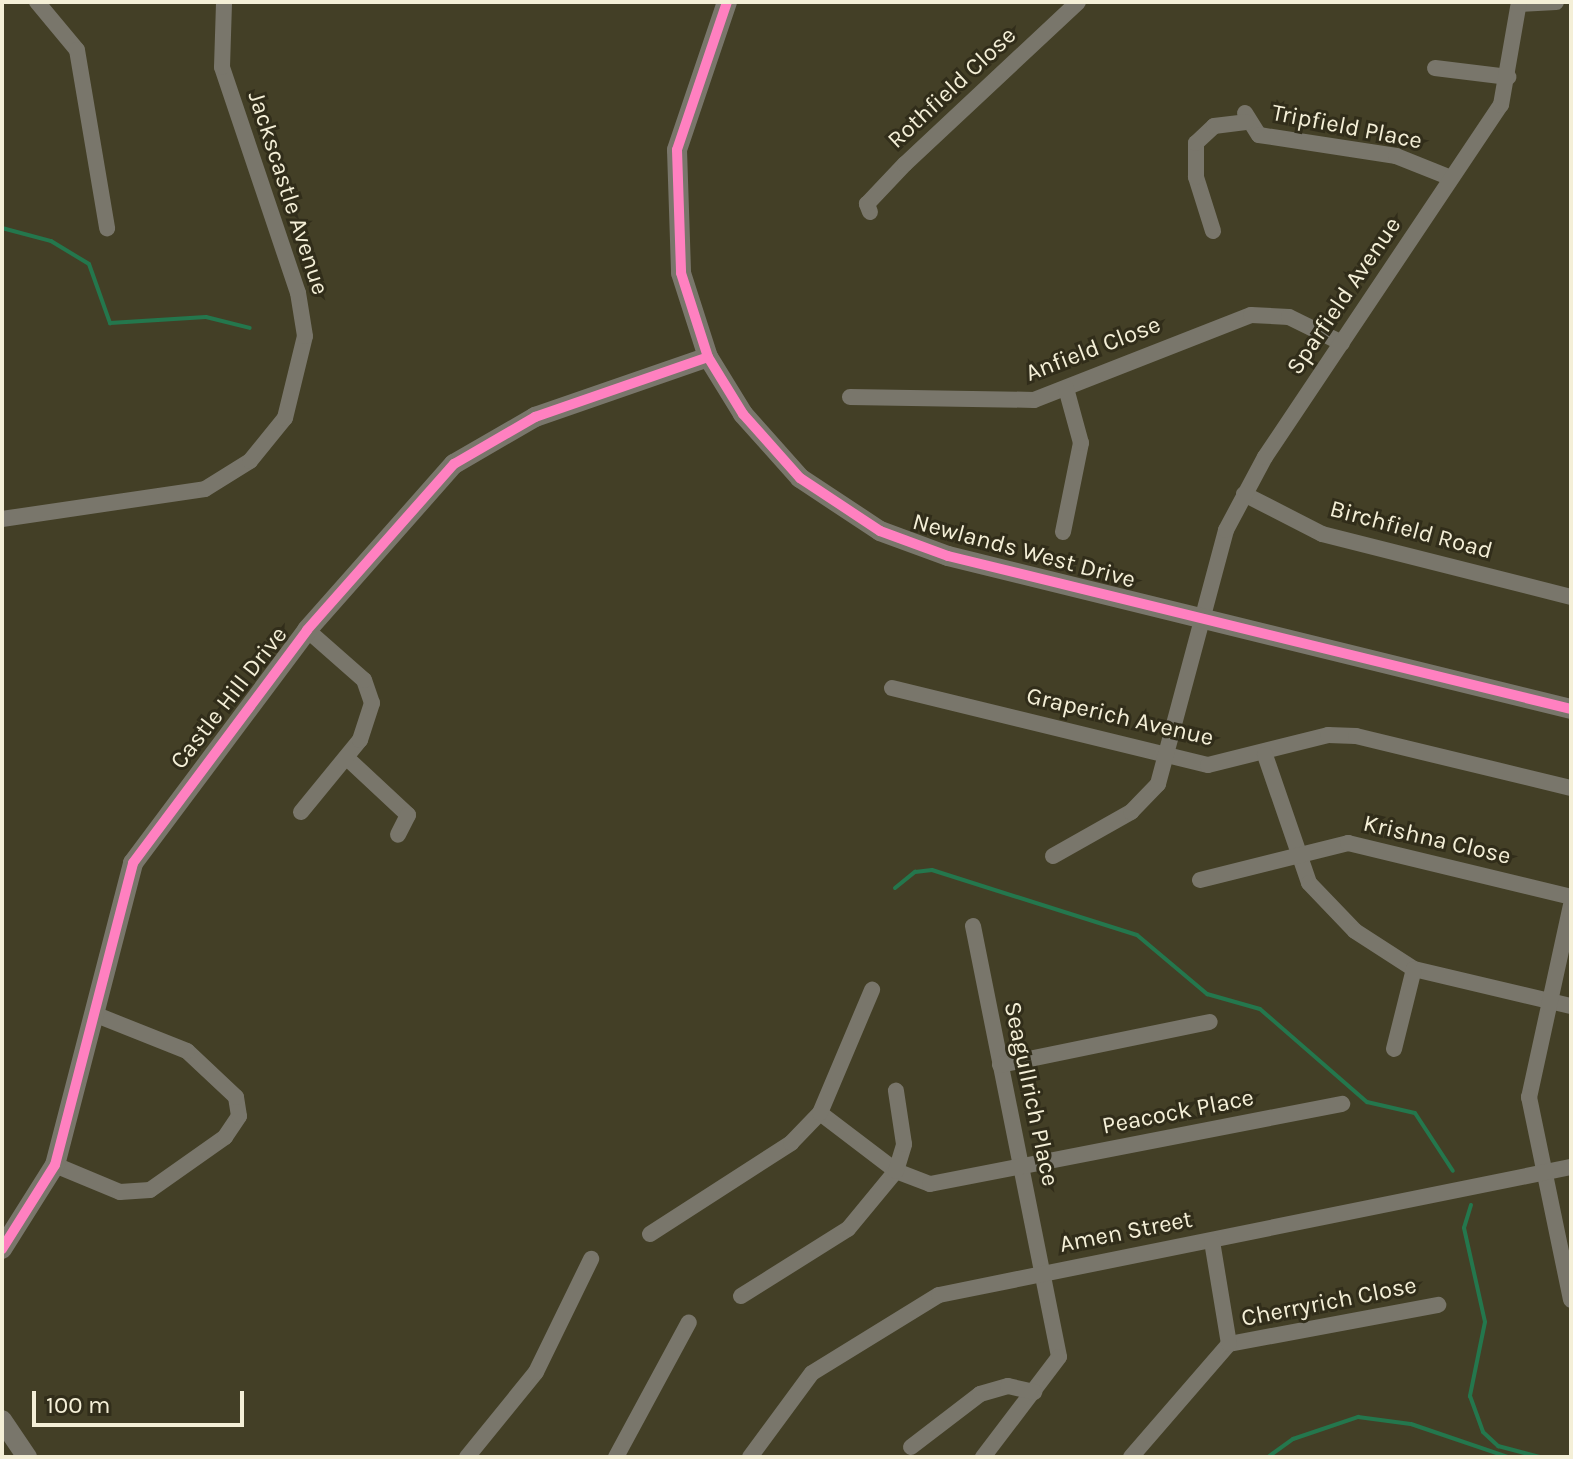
<!DOCTYPE html>
<style>
body{margin:0}
#map{position:relative;width:1573px;height:1459px;overflow:hidden;background:#433f26;font-family:Karla,sans-serif}
div>[style]{position:absolute}
.stream>*{height:4px;margin:-2px;padding:0 2px;transform-origin:2px;border-radius:2px;background:#24774d}
.minor>*{height:16px;margin:-8px;padding:0 8px;transform-origin:8px;border-radius:8px;background:#79766b}
.tertiary>*{height:20px;margin:-10px;padding:0 10px;transform-origin:10px;border-radius:10px;background:#79766b}
.cycleway>*{height:10px;margin:-5px;padding:0 5px;transform-origin:5px;border-radius:5px;background:#ff80c0}
span{translate:-50% -50%;white-space:nowrap;text-align:center;line-height:1.15;-webkit-text-stroke:6px #312d1a;paint-order:stroke}
.street-label{font-size:24px;color:#f4efd7}
.frame{position:absolute;inset:0;border:4px solid #f4efd7;pointer-events:none}
.scale{position:absolute;left:32px;top:1391px;width:212px;height:36px;box-sizing:border-box;border:4px solid #f4efd7;border-top:0;padding-left:10px;font-size:24px;line-height:28px;white-space:nowrap;color:#f4efd7;-webkit-text-stroke:6px #312d1a;paint-order:stroke}
</style>
<div id="map">
<div class="stream">
<i style="left:2px;top:228px;width:51px;rotate:14.9deg"></i>
<i style="left:51px;top:241px;width:44px;rotate:31.2deg"></i>
<i style="left:89px;top:264px;width:63px;rotate:70.4deg"></i>
<i style="left:110px;top:323px;width:96px;rotate:-3.6deg"></i>
<i style="left:206px;top:317px;width:45px;rotate:14deg"></i>
<i style="left:895px;top:888px;width:26px;rotate:-39deg"></i>
<i style="left:915px;top:872px;width:17px;rotate:-7deg"></i>
<i style="left:932px;top:870px;width:215px;rotate:17.6deg"></i>
<i style="left:1137px;top:935px;width:92px;rotate:40.1deg"></i>
<i style="left:1207px;top:994px;width:55px;rotate:15.8deg"></i>
<i style="left:1260px;top:1009px;width:142px;rotate:41deg"></i>
<i style="left:1367px;top:1102px;width:49px;rotate:12.9deg"></i>
<i style="left:1415px;top:1113px;width:69px;rotate:56.8deg"></i>
<i style="left:1471px;top:1205px;width:24px;rotate:107deg"></i>
<i style="left:1464px;top:1228px;width:96px;rotate:77.4deg"></i>
<i style="left:1485px;top:1322px;width:76px;rotate:101.5deg"></i>
<i style="left:1470px;top:1396px;width:38px;rotate:70deg"></i>
<i style="left:1483px;top:1432px;width:21px;rotate:43deg"></i>
<i style="left:1498px;top:1446px;width:43px;rotate:14.7deg"></i>
<i style="left:1268px;top:1457px;width:31px;rotate:-36deg"></i>
<i style="left:1293px;top:1439px;width:69px;rotate:-18.7deg"></i>
<i style="left:1358px;top:1417px;width:53px;rotate:7.5deg"></i>
<i style="left:1411px;top:1424px;width:102px;rotate:18.8deg"></i>
</div>
<div class="minor">
<i style="left:37px;top:2px;width:62px;rotate:50.2deg"></i>
<i style="left:77px;top:50px;width:181px;rotate:80.4deg"></i>
<i style="left:1520px;top:4px;width:36px;rotate:-3deg"></i>
<i style="left:1435px;top:68px;width:74px;rotate:7deg"></i>
<i style="left:1245px;top:113px;width:26px;rotate:58deg"></i>
<i style="left:1259px;top:135px;width:139px;rotate:8.7deg"></i>
<i style="left:1396px;top:156px;width:59px;rotate:21.8deg"></i>
<i style="left:870px;top:212px;width:9px;rotate:-111deg"></i>
<i style="left:867px;top:204px;width:55px;rotate:-46.5deg"></i>
<i style="left:905px;top:164px;width:237px;rotate:-43.1deg"></i>
<i style="left:1213px;top:231px;width:57px;rotate:-107.5deg"></i>
<i style="left:1196px;top:177px;width:34px;rotate:-90deg"></i>
<i style="left:1196px;top:143px;width:25px;rotate:-43deg"></i>
<i style="left:1214px;top:126px;width:32px;rotate:-7deg"></i>
<i style="left:850px;top:397px;width:184px;rotate:0.9deg"></i>
<i style="left:1034px;top:400px;width:233px;rotate:-21.4deg"></i>
<i style="left:1251px;top:315px;width:38px;rotate:3deg"></i>
<i style="left:1289px;top:317px;width:59px;rotate:26.1deg"></i>
<i style="left:1244px;top:494px;width:88px;rotate:27.1deg"></i>
<i style="left:1322px;top:534px;width:257px;rotate:14.2deg"></i>
<i style="left:2px;top:519px;width:205px;rotate:-8.4deg"></i>
<i style="left:205px;top:489px;width:53px;rotate:-31.9deg"></i>
<i style="left:250px;top:461px;width:55px;rotate:-50.9deg"></i>
<i style="left:285px;top:418px;width:84px;rotate:-76.3deg"></i>
<i style="left:305px;top:336px;width:44px;rotate:-99.2deg"></i>
<i style="left:298px;top:293px;width:238px;rotate:-108.6deg"></i>
<i style="left:222px;top:67px;width:65px;rotate:-88.2deg"></i>
<i style="left:1063px;top:532px;width:91px;rotate:-78.6deg"></i>
<i style="left:1081px;top:443px;width:57px;rotate:-105.3deg"></i>
<i style="left:892px;top:688px;width:325px;rotate:13.7deg"></i>
<i style="left:1208px;top:765px;width:124px;rotate:-14deg"></i>
<i style="left:1328px;top:735px;width:28px;rotate:2deg"></i>
<i style="left:1356px;top:736px;width:221px;rotate:13.6deg"></i>
<i style="left:1265px;top:755px;width:135px;rotate:71deg"></i>
<i style="left:1309px;top:883px;width:66px;rotate:46.2deg"></i>
<i style="left:1355px;top:931px;width:70px;rotate:32.8deg"></i>
<i style="left:1414px;top:969px;width:161px;rotate:13.3deg"></i>
<i style="left:348px;top:759px;width:82px;rotate:43deg"></i>
<i style="left:408px;top:815px;width:22px;rotate:117deg"></i>
<i style="left:301px;top:812px;width:93px;rotate:-50.7deg"></i>
<i style="left:360px;top:740px;width:39px;rotate:-72deg"></i>
<i style="left:372px;top:703px;width:24px;rotate:-109deg"></i>
<i style="left:364px;top:680px;width:76px;rotate:-138.7deg"></i>
<i style="left:1053px;top:856px;width:90px;rotate:-29.4deg"></i>
<i style="left:1131px;top:812px;width:39px;rotate:-46deg"></i>
<i style="left:1158px;top:784px;width:263px;rotate:-75deg"></i>
<i style="left:1226px;top:530px;width:83px;rotate:-61.9deg"></i>
<i style="left:1265px;top:457px;width:424px;rotate:-56.2deg"></i>
<i style="left:1501px;top:105px;width:105px;rotate:-80.1deg"></i>
<i style="left:1200px;top:880px;width:153px;rotate:-14deg"></i>
<i style="left:1348px;top:843px;width:229px;rotate:13.6deg"></i>
<i style="left:1571px;top:905px;width:197px;rotate:102.3deg"></i>
<i style="left:1529px;top:1097px;width:207px;rotate:78.3deg"></i>
<i style="left:973px;top:926px;width:439px;rotate:78.7deg"></i>
<i style="left:1059px;top:1357px;width:126px;rotate:127.2deg"></i>
<i style="left:1394px;top:1049px;width:82px;rotate:-76deg"></i>
<i style="left:1000px;top:1065px;width:214px;rotate:-11.6deg"></i>
<i style="left:820px;top:1113px;width:96px;rotate:37.3deg"></i>
<i style="left:896px;top:1171px;width:36px;rotate:21deg"></i>
<i style="left:930px;top:1184px;width:420px;rotate:-11deg"></i>
<i style="left:55px;top:1165px;width:70px;rotate:22.6deg"></i>
<i style="left:120px;top:1192px;width:30px;rotate:-4deg"></i>
<i style="left:150px;top:1190px;width:92px;rotate:-35.2deg"></i>
<i style="left:225px;top:1137px;width:25px;rotate:-56deg"></i>
<i style="left:239px;top:1116px;width:19px;rotate:-99deg"></i>
<i style="left:236px;top:1097px;width:67px;rotate:-136.8deg"></i>
<i style="left:187px;top:1051px;width:100px;rotate:-158.3deg"></i>
<i style="left:650px;top:1234px;width:168px;rotate:-32.8deg"></i>
<i style="left:791px;top:1143px;width:42px;rotate:-46deg"></i>
<i style="left:820px;top:1113px;width:134px;rotate:-67.1deg"></i>
<i style="left:741px;top:1296px;width:126px;rotate:-32.1deg"></i>
<i style="left:848px;top:1229px;width:75px;rotate:-50.4deg"></i>
<i style="left:896px;top:1171px;width:28px;rotate:-73deg"></i>
<i style="left:904px;top:1144px;width:54px;rotate:-98.6deg"></i>
<i style="left:1229px;top:1344px;width:213px;rotate:-10.6deg"></i>
<i style="left:911px;top:1447px;width:87px;rotate:-37.5deg"></i>
<i style="left:980px;top:1394px;width:29px;rotate:-16deg"></i>
<i style="left:1008px;top:1386px;width:27px;rotate:13deg"></i>
<i style="left:467px;top:1457px;width:109px;rotate:-50.9deg"></i>
<i style="left:536px;top:1372px;width:126px;rotate:-64deg"></i>
<i style="left:616px;top:1457px;width:153px;rotate:-61.6deg"></i>
<i style="left:750px;top:1457px;width:104px;rotate:-53.6deg"></i>
<i style="left:812px;top:1373px;width:149px;rotate:-31.6deg"></i>
<i style="left:939px;top:1295px;width:645px;rotate:-11.45deg"></i>
<i style="left:1131px;top:1457px;width:150px;rotate:-49.1deg"></i>
<i style="left:1229px;top:1344px;width:104px;rotate:-99.4deg"></i>
</div>
<div class="tertiary">
<i style="left:727px;top:2px;width:156px;rotate:108.7deg"></i>
<i style="left:677px;top:150px;width:123px;rotate:88.1deg"></i>
<i style="left:681px;top:273px;width:88px;rotate:72.2deg"></i>
<i style="left:708px;top:357px;width:67px;rotate:58.4deg"></i>
<i style="left:743px;top:414px;width:86px;rotate:48.3deg"></i>
<i style="left:800px;top:478px;width:96px;rotate:33.5deg"></i>
<i style="left:880px;top:531px;width:72px;rotate:20.2deg"></i>
<i style="left:948px;top:556px;width:642px;rotate:13.8deg"></i>
<i style="left:2px;top:1249px;width:99px;rotate:-57.8deg"></i>
<i style="left:55px;top:1165px;width:312px;rotate:-75.5deg"></i>
<i style="left:133px;top:863px;width:291px;rotate:-53.2deg"></i>
<i style="left:307px;top:630px;width:222px;rotate:-48.5deg"></i>
<i style="left:454px;top:464px;width:94px;rotate:-30.1deg"></i>
<i style="left:535px;top:417px;width:183px;rotate:-19.1deg"></i>
<i style="left:2px;top:1420px;width:45px;rotate:56deg"></i>
</div>
<div class="cycleway">
<i style="left:727px;top:2px;width:156px;rotate:108.7deg"></i>
<i style="left:677px;top:150px;width:123px;rotate:88.1deg"></i>
<i style="left:681px;top:273px;width:88px;rotate:72.2deg"></i>
<i style="left:708px;top:357px;width:67px;rotate:58.4deg"></i>
<i style="left:743px;top:414px;width:86px;rotate:48.3deg"></i>
<i style="left:800px;top:478px;width:96px;rotate:33.5deg"></i>
<i style="left:880px;top:531px;width:72px;rotate:20.2deg"></i>
<i style="left:948px;top:556px;width:642px;rotate:13.8deg"></i>
<i style="left:2px;top:1249px;width:99px;rotate:-57.8deg"></i>
<i style="left:55px;top:1165px;width:312px;rotate:-75.5deg"></i>
<i style="left:133px;top:863px;width:291px;rotate:-53.2deg"></i>
<i style="left:307px;top:630px;width:222px;rotate:-48.5deg"></i>
<i style="left:454px;top:464px;width:94px;rotate:-30.1deg"></i>
<i style="left:535px;top:417px;width:183px;rotate:-19.1deg"></i>
</div>
<div class="street-label">
<span style="left:952px;top:88px;rotate:-43deg">Rothfield Close</span>
<span style="left:1347px;top:127px;rotate:11deg">Tripfield Place</span>
<span style="left:288px;top:193px;rotate:72deg">Jackscastle Avenue</span>
<span style="left:1344px;top:296px;rotate:-56deg">Sparfield Avenue</span>
<span style="left:1093px;top:349px;rotate:-21deg">Anfield Close</span>
<span style="left:1411px;top:530px;rotate:15deg">Birchfield Road</span>
<span style="left:1024px;top:551px;rotate:15deg">Newlands West Drive</span>
<span style="left:229px;top:698px;rotate:-52deg">Castle Hill Drive</span>
<span style="left:1120px;top:717px;rotate:13deg">Graperich Avenue</span>
<span style="left:1437px;top:840px;rotate:13deg">Krishna Close</span>
<span style="left:1031px;top:1094px;rotate:78deg">Seagullrich Place</span>
<span style="left:1178px;top:1112px;rotate:-11deg">Peacock Place</span>
<span style="left:1126px;top:1232px;rotate:-11deg">Amen Street</span>
<span style="left:1329px;top:1302px;rotate:-11deg">Cherryrich Close</span>
</div>
<div class="frame"></div>
<div class="scale">100 m</div>
</div>
